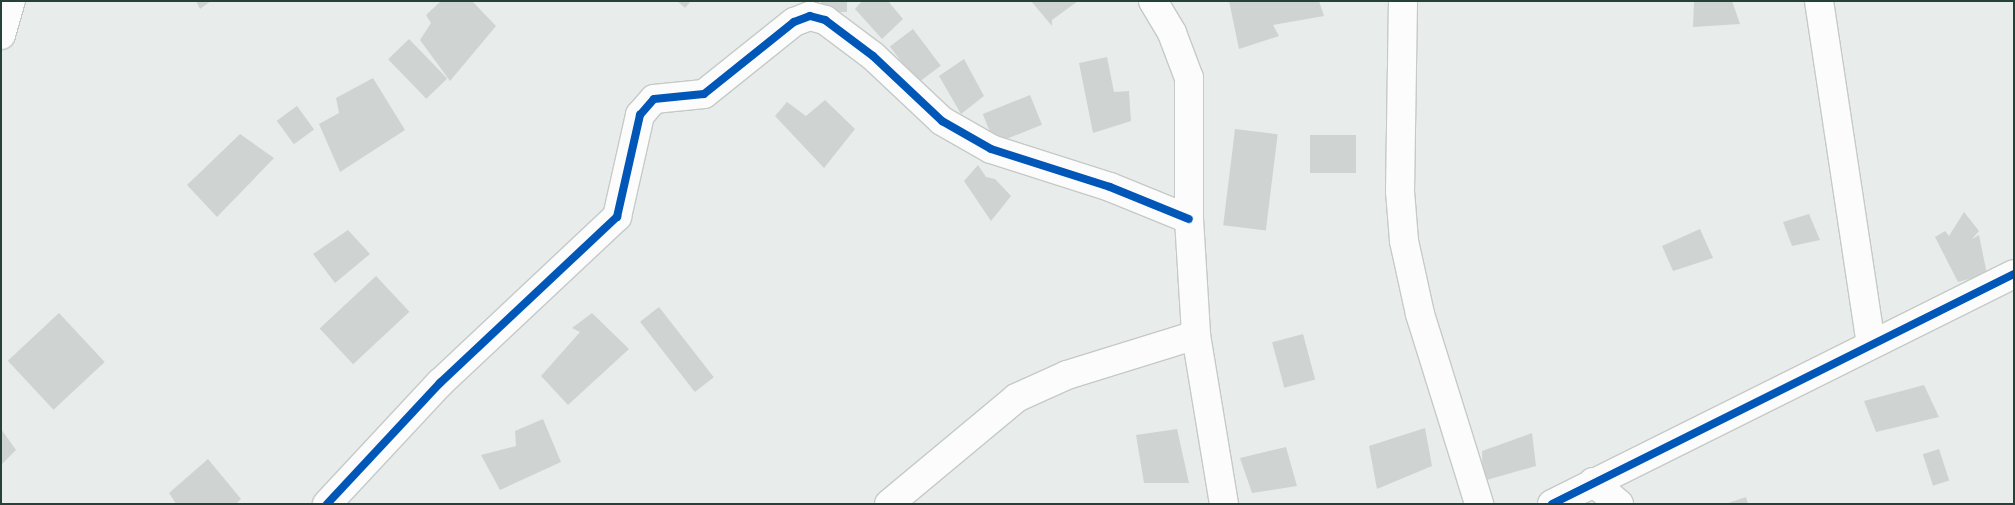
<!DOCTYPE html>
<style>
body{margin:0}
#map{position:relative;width:2015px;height:505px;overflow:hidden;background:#e8edeb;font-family:"PT Sans Narrow",sans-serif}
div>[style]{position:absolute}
.building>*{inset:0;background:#cfd4d2;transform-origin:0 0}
.roads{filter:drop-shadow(1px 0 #c5cac8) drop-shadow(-1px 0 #c5cac8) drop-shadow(0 1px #c5cac8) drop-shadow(0 -1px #c5cac8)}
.street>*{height:28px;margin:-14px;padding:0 14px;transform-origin:14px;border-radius:14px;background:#fcfcfc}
.cycleway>*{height:8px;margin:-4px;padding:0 4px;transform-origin:4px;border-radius:4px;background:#0057b8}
span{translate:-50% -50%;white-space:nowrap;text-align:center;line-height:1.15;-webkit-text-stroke:4px #f7fbf9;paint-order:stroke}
.frame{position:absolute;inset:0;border:2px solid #24423a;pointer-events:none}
</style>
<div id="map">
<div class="building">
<i style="clip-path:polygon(196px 1px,211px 1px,200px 9px)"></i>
<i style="clip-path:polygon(441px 1px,472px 1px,496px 26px,450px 81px,420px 40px,431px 23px,426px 15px)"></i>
<i style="clip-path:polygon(677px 1px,691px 1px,685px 8px)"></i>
<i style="left:821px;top:1px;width:26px;height:11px"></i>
<i style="clip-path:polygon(862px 1px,888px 1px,903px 19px,882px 39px,855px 9px)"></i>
<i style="clip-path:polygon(1031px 1px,1078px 1px,1052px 20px,1052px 26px)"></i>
<i style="clip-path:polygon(1229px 1px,1319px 1px,1324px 16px,1273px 25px,1279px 36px,1239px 49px)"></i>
<i style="clip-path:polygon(1694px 1px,1732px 1px,1740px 24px,1693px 27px)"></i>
<i style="left:913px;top:29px;width:46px;height:29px;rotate:53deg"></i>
<i style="left:409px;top:39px;width:55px;height:29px;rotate:46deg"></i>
<i style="clip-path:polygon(1107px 57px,1114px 92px,1129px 91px,1131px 121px,1093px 133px,1079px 63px)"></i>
<i style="clip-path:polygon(964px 59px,984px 96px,961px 114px,939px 76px)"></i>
<i style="clip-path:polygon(373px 78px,405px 130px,340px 172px,319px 124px,339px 113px,336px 98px)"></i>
<i style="left:1030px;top:95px;width:32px;height:51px;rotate:68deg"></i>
<i style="clip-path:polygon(825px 100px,855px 129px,824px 168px,775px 116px,787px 102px,806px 116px)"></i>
<i style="left:297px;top:106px;width:29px;height:25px;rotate:54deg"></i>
<i style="left:1235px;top:129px;width:43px;height:97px;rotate:7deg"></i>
<i style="clip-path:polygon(240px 134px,274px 158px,217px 217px,187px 185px)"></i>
<i style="left:1310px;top:135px;width:46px;height:38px"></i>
<i style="clip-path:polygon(978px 165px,986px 177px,995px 179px,1011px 196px,991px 221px,964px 181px)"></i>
<i style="clip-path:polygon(1964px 212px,1979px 231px,1972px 239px,1979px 235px,1987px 274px,1958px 282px,1935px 237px,1945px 231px,1949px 236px)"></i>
<i style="clip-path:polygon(1809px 214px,1820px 240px,1792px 246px,1783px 222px)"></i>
<i style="clip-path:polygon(1700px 229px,1713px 258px,1673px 271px,1662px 246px)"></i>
<i style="clip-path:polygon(348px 230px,370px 254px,335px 283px,313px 254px)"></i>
<i style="left:376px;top:276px;width:49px;height:77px;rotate:47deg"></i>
<i style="left:659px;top:307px;width:89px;height:24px;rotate:52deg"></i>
<i style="left:59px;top:313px;width:67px;height:70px;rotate:47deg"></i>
<i style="clip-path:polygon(592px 313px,629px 349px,568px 405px,541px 376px,580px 332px,572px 328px)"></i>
<i style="left:1303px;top:334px;width:47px;height:32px;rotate:75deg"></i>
<i style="clip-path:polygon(1924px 385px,1939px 417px,1876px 432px,1864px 401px)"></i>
<i style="clip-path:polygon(543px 419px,561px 462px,500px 490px,481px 455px,516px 446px,515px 431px)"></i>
<i style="clip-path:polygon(1425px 428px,1432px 466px,1377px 489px,1369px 446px)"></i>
<i style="clip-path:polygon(1px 429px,16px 450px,1px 465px)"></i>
<i style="clip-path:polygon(1177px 429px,1189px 483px,1144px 483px,1136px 435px)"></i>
<i style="clip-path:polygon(1532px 433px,1536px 466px,1483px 481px,1482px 451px)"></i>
<i style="clip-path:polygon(1286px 447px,1297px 486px,1252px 493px,1240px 458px)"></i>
<i style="left:1939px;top:449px;width:33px;height:17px;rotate:72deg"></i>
<i style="clip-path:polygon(208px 459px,241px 499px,236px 504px,176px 504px,169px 493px)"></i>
<i style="clip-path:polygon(1746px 497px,1748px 504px,1728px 504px,1728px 503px)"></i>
</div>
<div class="roads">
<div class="street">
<i style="left:1153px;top:1px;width:37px;rotate:59deg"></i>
<i style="left:1172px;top:33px;width:48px;rotate:69.3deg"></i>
<i style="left:1189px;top:78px;width:141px;rotate:90deg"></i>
<i style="left:1189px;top:219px;width:116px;rotate:86.5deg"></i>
<i style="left:1196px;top:335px;width:171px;rotate:80.6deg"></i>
<i style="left:1403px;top:1px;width:190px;rotate:90.9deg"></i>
<i style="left:1400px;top:191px;width:50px;rotate:85.4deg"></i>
<i style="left:1404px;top:241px;width:75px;rotate:77.6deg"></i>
<i style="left:1420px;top:314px;width:199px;rotate:72.7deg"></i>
<i style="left:1819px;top:1px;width:346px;rotate:81.4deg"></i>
<i style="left:1px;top:35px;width:35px;rotate:-74deg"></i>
<i style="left:1593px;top:482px;width:34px;rotate:40deg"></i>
<i style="left:327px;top:504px;width:166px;rotate:-47deg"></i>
<i style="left:440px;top:383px;width:243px;rotate:-43.2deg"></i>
<i style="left:617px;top:217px;width:105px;rotate:-77.3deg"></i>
<i style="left:640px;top:115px;width:21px;rotate:-49deg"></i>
<i style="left:654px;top:99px;width:50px;rotate:-5.7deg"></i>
<i style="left:704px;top:94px;width:115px;rotate:-38.7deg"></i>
<i style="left:794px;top:22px;width:17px;rotate:-21deg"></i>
<i style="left:810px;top:16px;width:16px;rotate:15deg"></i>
<i style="left:825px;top:20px;width:60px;rotate:36.9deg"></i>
<i style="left:873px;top:56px;width:95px;rotate:43.3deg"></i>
<i style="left:942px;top:121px;width:56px;rotate:29.7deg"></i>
<i style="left:991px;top:149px;width:125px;rotate:17.7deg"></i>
<i style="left:1110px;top:187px;width:85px;rotate:22.1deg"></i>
<i style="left:889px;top:504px;width:165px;rotate:-39.8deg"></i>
<i style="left:1016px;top:398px;width:56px;rotate:-24.3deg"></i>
<i style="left:1067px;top:375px;width:135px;rotate:-17.2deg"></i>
<i style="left:1552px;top:504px;width:516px;rotate:-26.47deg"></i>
</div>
</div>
<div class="cycleway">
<i style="left:327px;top:504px;width:166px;rotate:-47deg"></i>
<i style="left:440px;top:383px;width:243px;rotate:-43.2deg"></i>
<i style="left:617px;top:217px;width:105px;rotate:-77.3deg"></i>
<i style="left:640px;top:115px;width:21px;rotate:-49deg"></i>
<i style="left:654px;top:99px;width:50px;rotate:-5.7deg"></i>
<i style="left:704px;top:94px;width:115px;rotate:-38.7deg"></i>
<i style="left:794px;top:22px;width:17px;rotate:-21deg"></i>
<i style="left:810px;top:16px;width:16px;rotate:15deg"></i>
<i style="left:825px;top:20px;width:60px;rotate:36.9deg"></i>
<i style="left:873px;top:56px;width:95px;rotate:43.3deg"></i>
<i style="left:942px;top:121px;width:56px;rotate:29.7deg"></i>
<i style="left:991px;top:149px;width:125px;rotate:17.7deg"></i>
<i style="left:1110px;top:187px;width:85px;rotate:22.1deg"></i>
<i style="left:1552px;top:504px;width:516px;rotate:-26.47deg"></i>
</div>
<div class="frame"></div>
</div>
